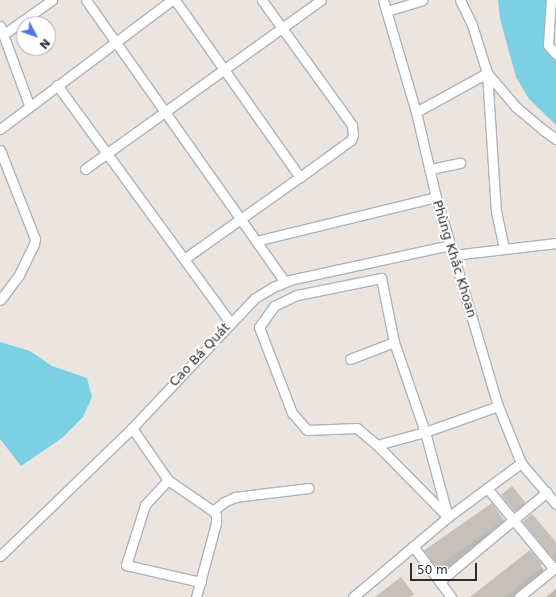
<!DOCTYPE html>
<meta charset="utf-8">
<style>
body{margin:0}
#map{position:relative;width:556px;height:597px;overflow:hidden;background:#ece5df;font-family:"DejaVu Sans",sans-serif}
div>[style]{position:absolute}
.water>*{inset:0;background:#7cd0e4}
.shadow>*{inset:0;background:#0003}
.building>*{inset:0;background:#c5c0ba;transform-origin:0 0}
.roads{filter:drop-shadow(1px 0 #afb2bb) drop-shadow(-1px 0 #afb2bb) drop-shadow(0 1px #afb2bb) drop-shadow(0 -1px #afb2bb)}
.minor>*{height:9px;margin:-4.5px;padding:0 4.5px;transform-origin:4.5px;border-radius:4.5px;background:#fff}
span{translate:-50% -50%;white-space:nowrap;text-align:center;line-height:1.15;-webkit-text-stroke:4px #fff;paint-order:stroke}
.street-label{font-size:13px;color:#2c2c2c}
.north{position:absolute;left:16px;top:16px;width:40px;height:40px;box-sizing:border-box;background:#fff;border:1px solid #ababab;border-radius:50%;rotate:131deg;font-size:11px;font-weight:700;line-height:16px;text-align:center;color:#2c2c2c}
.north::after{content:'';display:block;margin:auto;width:14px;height:18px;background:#4e77ea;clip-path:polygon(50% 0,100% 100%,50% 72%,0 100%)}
.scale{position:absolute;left:410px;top:563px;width:67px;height:18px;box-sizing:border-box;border:2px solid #2c2c2c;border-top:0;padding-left:5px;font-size:12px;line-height:14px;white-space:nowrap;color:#2c2c2c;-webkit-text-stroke:3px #fff;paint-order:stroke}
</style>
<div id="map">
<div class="water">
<i style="clip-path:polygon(498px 0,550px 0,546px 21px,556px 55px,556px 125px,529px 99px,516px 77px,500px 19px)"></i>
<i style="clip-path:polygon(0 342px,30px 351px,52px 366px,87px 378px,92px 397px,83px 417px,62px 438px,21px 466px,0 439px)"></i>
</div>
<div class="shadow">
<i style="clip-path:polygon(502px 495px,524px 503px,526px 507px,517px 514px)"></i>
<i style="clip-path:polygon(503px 520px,508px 529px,445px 580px,428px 555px)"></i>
<i style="clip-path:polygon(524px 522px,556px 544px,556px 562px,528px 528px)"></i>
<i style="clip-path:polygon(530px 551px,546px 573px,520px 597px,471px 597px)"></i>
<i style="clip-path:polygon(556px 589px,556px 597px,546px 597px)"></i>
</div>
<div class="building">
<i style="left:512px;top:486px;width:21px;height:14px;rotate:51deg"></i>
<i style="left:492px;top:503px;width:21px;height:83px;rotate:55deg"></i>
<i style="clip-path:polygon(532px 514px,556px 542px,556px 553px,552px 557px,523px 522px)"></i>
<i style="clip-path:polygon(530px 550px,542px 564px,540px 566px,542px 568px,505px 597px,470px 597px)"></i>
<i style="clip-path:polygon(401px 577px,414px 594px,410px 597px,375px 597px)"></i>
</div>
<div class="roads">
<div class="minor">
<i style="left:86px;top:0;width:345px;rotate:54.8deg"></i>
<i style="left:175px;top:0;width:217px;rotate:54.8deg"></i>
<i style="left:383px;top:0;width:117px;rotate:73.6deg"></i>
<i style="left:416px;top:112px;width:87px;rotate:76.8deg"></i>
<i style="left:436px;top:197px;width:218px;rotate:73.5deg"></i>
<i style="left:498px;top:406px;width:61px;rotate:68deg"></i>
<i style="left:521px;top:463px;width:54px;rotate:49.5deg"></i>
<i style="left:460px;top:0;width:28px;rotate:64deg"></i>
<i style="left:472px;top:25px;width:50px;rotate:72.6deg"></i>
<i style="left:487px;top:73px;width:138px;rotate:86.3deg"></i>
<i style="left:496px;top:211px;width:39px;rotate:78deg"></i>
<i style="left:551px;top:0;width:45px;rotate:93.8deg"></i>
<i style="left:548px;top:45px;width:12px;rotate:48deg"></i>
<i style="left:387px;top:11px;width:37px;rotate:-17deg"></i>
<i style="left:0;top:26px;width:84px;rotate:69.8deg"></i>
<i style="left:4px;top:34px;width:59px;rotate:-35.3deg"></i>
<i style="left:487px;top:73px;width:45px;rotate:49.5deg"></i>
<i style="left:516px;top:107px;width:34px;rotate:40deg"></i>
<i style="left:542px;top:129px;width:17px;rotate:36deg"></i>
<i style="left:57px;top:85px;width:293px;rotate:53.9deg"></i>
<i style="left:416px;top:112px;width:81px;rotate:-28.8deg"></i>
<i style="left:0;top:129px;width:215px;rotate:-36.9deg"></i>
<i style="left:0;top:150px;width:96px;rotate:68.5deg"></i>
<i style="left:35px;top:239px;width:5px;rotate:101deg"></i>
<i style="left:34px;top:244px;width:34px;rotate:116deg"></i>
<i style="left:19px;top:275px;width:31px;rotate:127deg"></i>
<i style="left:85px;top:169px;width:290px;rotate:-35.6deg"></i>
<i style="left:431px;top:169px;width:30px;rotate:-12deg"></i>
<i style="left:256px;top:241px;width:185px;rotate:-13.7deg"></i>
<i style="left:453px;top:255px;width:104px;rotate:-6.6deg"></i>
<i style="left:184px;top:259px;width:142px;rotate:-35.3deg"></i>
<i style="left:300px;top:177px;width:63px;rotate:-36deg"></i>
<i style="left:351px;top:140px;width:5px;rotate:-68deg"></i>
<i style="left:353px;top:135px;width:10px;rotate:-96deg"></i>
<i style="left:352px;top:125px;width:154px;rotate:-125.8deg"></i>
<i style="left:381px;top:278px;width:65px;rotate:78.5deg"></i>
<i style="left:394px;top:342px;width:95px;rotate:71deg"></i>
<i style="left:425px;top:432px;width:88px;rotate:74.9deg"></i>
<i style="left:448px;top:517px;width:101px;rotate:-134.6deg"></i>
<i style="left:377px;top:445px;width:26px;rotate:-140deg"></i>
<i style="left:357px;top:428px;width:50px;rotate:177.7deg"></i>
<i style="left:307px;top:430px;width:23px;rotate:-131deg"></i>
<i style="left:292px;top:413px;width:92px;rotate:-111deg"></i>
<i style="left:259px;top:327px;width:26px;rotate:-54deg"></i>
<i style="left:274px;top:306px;width:25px;rotate:-26deg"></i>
<i style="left:297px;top:295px;width:86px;rotate:-11.4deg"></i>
<i style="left:350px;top:359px;width:47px;rotate:-21.1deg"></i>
<i style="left:132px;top:428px;width:63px;rotate:55.3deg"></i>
<i style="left:168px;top:480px;width:55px;rotate:34.6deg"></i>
<i style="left:213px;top:511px;width:5px;rotate:53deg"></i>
<i style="left:216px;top:515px;width:8px;rotate:90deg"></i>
<i style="left:216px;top:523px;width:77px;rotate:105.1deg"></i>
<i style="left:377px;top:445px;width:50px;rotate:-15.2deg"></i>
<i style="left:425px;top:432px;width:77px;rotate:-19.6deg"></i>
<i style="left:168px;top:480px;width:34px;rotate:133deg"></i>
<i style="left:145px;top:505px;width:63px;rotate:107.6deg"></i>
<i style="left:126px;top:565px;width:77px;rotate:12.8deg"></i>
<i style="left:487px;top:488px;width:105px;rotate:50.4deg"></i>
<i style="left:213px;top:511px;width:14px;rotate:-39deg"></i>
<i style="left:224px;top:502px;width:12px;rotate:-24deg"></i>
<i style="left:235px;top:497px;width:74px;rotate:-7deg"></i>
<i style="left:413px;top:546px;width:64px;rotate:53.3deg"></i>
<i style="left:0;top:556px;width:184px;rotate:-44.1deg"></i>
<i style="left:132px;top:428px;width:179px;rotate:-46.6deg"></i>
<i style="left:255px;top:298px;width:21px;rotate:-31deg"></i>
<i style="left:273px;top:287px;width:18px;rotate:-22deg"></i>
<i style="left:290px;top:280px;width:165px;rotate:-12.3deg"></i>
<i style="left:440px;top:581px;width:139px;rotate:-39.8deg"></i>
<i style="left:353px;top:597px;width:124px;rotate:-40.1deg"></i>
<i style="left:448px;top:517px;width:91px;rotate:-36.5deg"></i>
<i style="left:519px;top:597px;width:48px;rotate:-39deg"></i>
</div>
</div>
<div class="street-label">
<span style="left:454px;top:259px;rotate:73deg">Phùng Khắc Khoan</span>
<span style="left:200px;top:355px;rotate:-47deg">Cao Bá Quát</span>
</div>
<div class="north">N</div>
<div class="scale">50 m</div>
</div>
